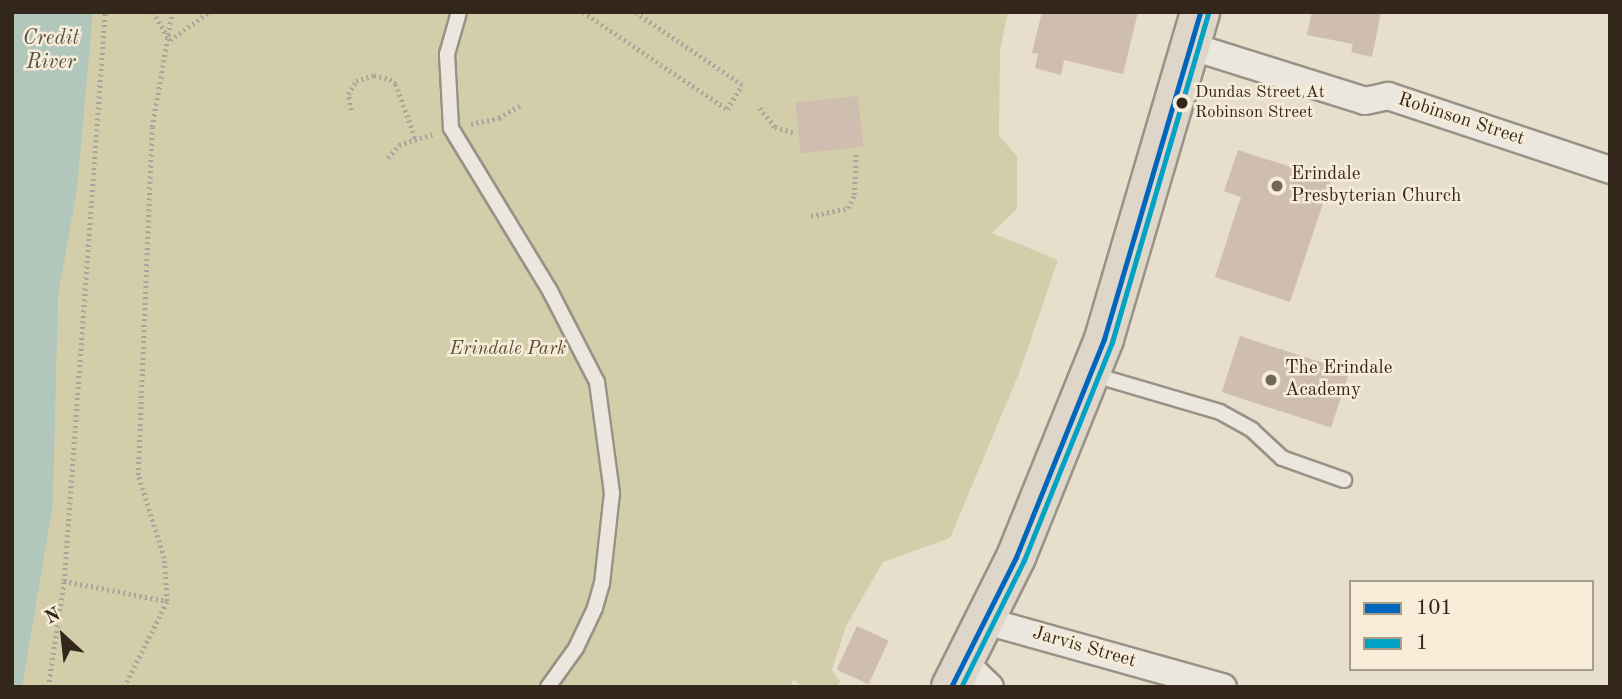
<!DOCTYPE html>
<style>
body{margin:0}
#map{position:relative;width:1622px;height:699px;overflow:hidden;background:#e7decc;font-family:"Old Standard TT",serif}
div>[style]{position:absolute}
.green>*{inset:0;background:#d3cea9}
.water>*{inset:0;background:#b2c7bb}
.building>*{inset:0;background:#cfbdaf;transform-origin:0 0}
.path>*{height:4.5px;margin-top:-2.25px;transform-origin:0;background:repeating-linear-gradient(90deg,#aaa59c 0 2px,transparent 0 5.5px)}
.roads{filter:drop-shadow(2px 0 #989287) drop-shadow(-2px 0 #989287) drop-shadow(0 2px #989287) drop-shadow(0 -2px #989287)}
.service>*{height:14px;margin:-7px;padding:0 7px;transform-origin:7px;border-radius:7px;background:#ece7de}
.minor>*{height:26px;margin:-13px;padding:0 13px;transform-origin:13px;border-radius:13px;background:#ece7de}
.primary>*{height:38px;margin:-19px;padding:0 19px;transform-origin:19px;border-radius:19px;background:#ded6c9}
.bus-1>*{height:5px;margin:-2.5px;padding:0 2.5px;transform-origin:2.5px;border-radius:2.5px;background:#0065bd}
.bus-2>*{height:5px;margin:-2.5px;padding:0 2.5px;transform-origin:2.5px;border-radius:2.5px;background:#02a2c5}
.dots>*{width:19px;height:19px;translate:-50% -50%;box-sizing:border-box;border:4px solid #f7ecd7;border-radius:50%}
span{translate:-50% -50%;white-space:nowrap;text-align:center;line-height:1.15;-webkit-text-stroke:5px #f7ecd7;paint-order:stroke}
.bus-label{font-size:17px;color:#32271a}
.left{translate:0 -50%;text-align:left}
.street-label{font-size:19px;color:#32271a}
.poi-label{font-size:19px;color:#32271a}
.park-label{font-size:19px;color:#564e37;font-style:italic}
.water-label{font-size:21px;color:#525448;font-style:italic}
.frame{position:absolute;inset:0;border:14px solid #32271a;pointer-events:none}
.legend{position:absolute;left:1349px;top:580px;width:245px;height:91px;box-sizing:border-box;background:#f7ecd7;border:2px solid #a89d8b;margin:0;padding:9px 12px;list-style:none;font-size:21px;color:#32271a}
.legend li{display:flex;align-items:center;gap:14px;height:35px}
.legend b{width:35px;border:2px solid #a89d8b}
.north{position:absolute;left:28px;top:601px;width:70px;height:70px;-webkit-text-stroke:5px #f7ecd7;paint-order:stroke;rotate:333deg;font-size:19px;font-weight:700;line-height:28px;text-align:center;color:#32271a}
.north::after{content:'';display:block;margin:auto;width:24px;height:32px;background:#32271a;clip-path:polygon(50% 0,100% 100%,50% 72%,0 100%)}
</style>
<div id="map">
<div class="green">
<i style="clip-path:polygon(12px 12px,1008px 12px,1000px 51px,999px 136px,1017px 156px,1017px 209px,992px 233px,1058px 260px,1020px 371px,950px 538px,883px 562px,846px 626px,832px 670px,840px 681px,836px 687px,803px 687px,794px 680px,789px 687px,12px 687px)"></i>
</div>
<div class="water">
<i style="clip-path:polygon(12px 12px,93px 12px,77px 189px,58px 296px,53px 504px,22px 687px,12px 687px)"></i>
</div>
<div class="building">
<i style="clip-path:polygon(1042px 12px,1138px 12px,1123px 74px,1064px 60px,1061px 75px,1035px 68px,1038px 54px,1032px 53px)"></i>
<i style="clip-path:polygon(1312px 12px,1381px 12px,1372px 57px,1351px 52px,1353px 44px,1307px 35px)"></i>
<i style="left:858px;top:96px;width:51px;height:63px;rotate:84deg"></i>
<i style="clip-path:polygon(1238px 150px,1331px 180px,1290px 302px,1215px 277px,1241px 197px,1224px 191px)"></i>
<i style="left:1240px;top:336px;width:115px;height:59px;rotate:18deg"></i>
<i style="left:857px;top:626px;width:35px;height:48px;rotate:25deg"></i>
</div>
<div class="path">
<i style="left:153px;top:12px;width:33px;rotate:59deg"></i>
<i style="left:170px;top:40px;width:48px;rotate:-35.7deg"></i>
<i style="left:583px;top:12px;width:174px;rotate:34deg"></i>
<i style="left:727px;top:109px;width:28px;rotate:-58deg"></i>
<i style="left:742px;top:85px;width:130px;rotate:-145.9deg"></i>
<i style="left:760px;top:108px;width:24px;rotate:52deg"></i>
<i style="left:775px;top:127px;width:19px;rotate:16deg"></i>
<i style="left:351px;top:110px;width:16px;rotate:-101deg"></i>
<i style="left:348px;top:94px;width:15px;rotate:-58deg"></i>
<i style="left:356px;top:81px;width:19px;rotate:-18deg"></i>
<i style="left:374px;top:75px;width:16px;rotate:14deg"></i>
<i style="left:390px;top:79px;width:8px;rotate:40deg"></i>
<i style="left:396px;top:84px;width:59px;rotate:70.3deg"></i>
<i style="left:471px;top:124px;width:29px;rotate:-12deg"></i>
<i style="left:499px;top:118px;width:27px;rotate:-31deg"></i>
<i style="left:388px;top:158px;width:17px;rotate:-50deg"></i>
<i style="left:399px;top:145px;width:35px;rotate:-18deg"></i>
<i style="left:811px;top:216px;width:38px;rotate:-12deg"></i>
<i style="left:848px;top:208px;width:14px;rotate:-65deg"></i>
<i style="left:854px;top:195px;width:41px;rotate:-87.2deg"></i>
<i style="left:64px;top:581px;width:105px;rotate:11deg"></i>
<i style="left:48px;top:687px;width:107px;rotate:-81.4deg"></i>
<i style="left:64px;top:581px;width:570px;rotate:-85.88deg"></i>
<i style="left:124px;top:687px;width:96px;rotate:-63.4deg"></i>
<i style="left:167px;top:601px;width:43px;rotate:-94deg"></i>
<i style="left:164px;top:558px;width:87px;rotate:-107.4deg"></i>
<i style="left:138px;top:475px;width:348px;rotate:-87.7deg"></i>
<i style="left:152px;top:127px;width:117px;rotate:-80.1deg"></i>
</div>
<div class="roads">
<div class="service">
<i style="left:459px;top:12px;width:44px;rotate:105.9deg"></i>
<i style="left:447px;top:54px;width:74px;rotate:86.9deg"></i>
<i style="left:451px;top:128px;width:191px;rotate:58.7deg"></i>
<i style="left:550px;top:291px;width:102px;rotate:62.7deg"></i>
<i style="left:597px;top:382px;width:112px;rotate:82.3deg"></i>
<i style="left:612px;top:493px;width:91px;rotate:96.3deg"></i>
<i style="left:602px;top:583px;width:26px;rotate:106deg"></i>
<i style="left:595px;top:608px;width:44px;rotate:115.4deg"></i>
<i style="left:576px;top:648px;width:48px;rotate:125.7deg"></i>
<i style="left:1091px;top:374px;width:134px;rotate:16.4deg"></i>
<i style="left:1220px;top:412px;width:37px;rotate:29deg"></i>
<i style="left:1252px;top:430px;width:41px;rotate:43deg"></i>
<i style="left:1282px;top:458px;width:66px;rotate:19.5deg"></i>
</div>
<div class="minor">
<i style="left:1190px;top:46px;width:183px;rotate:17.4deg"></i>
<i style="left:1365px;top:101px;width:24px;rotate:-12deg"></i>
<i style="left:1388px;top:96px;width:234px;rotate:18.4deg"></i>
<i style="left:986px;top:621px;width:246px;rotate:15.6deg"></i>
<i style="left:964px;top:662px;width:36px;rotate:44deg"></i>
</div>
<div class="primary">
<i style="left:951px;top:687px;width:145px;rotate:-63.4deg"></i>
<i style="left:1016px;top:557px;width:235px;rotate:-68deg"></i>
<i style="left:1104px;top:339px;width:341px;rotate:-73.6deg"></i>
</div>
</div>
<div class="bus-1">
<i style="left:951px;top:687px;width:145px;rotate:-63.4deg"></i>
<i style="left:1016px;top:557px;width:235px;rotate:-68deg"></i>
<i style="left:1104px;top:339px;width:341px;rotate:-73.6deg"></i>
</div>
<div class="bus-2">
<i style="left:961px;top:687px;width:142px;rotate:-63.6deg"></i>
<i style="left:1024px;top:560px;width:235px;rotate:-68deg"></i>
<i style="left:1112px;top:342px;width:342px;rotate:-73.7deg"></i>
</div>
<div class="dots">
<i style="left:1182px;top:103px;background:#32271a"></i>
<i style="left:1277px;top:186px;background:#716758"></i>
<i style="left:1271px;top:380px;background:#716758"></i>
</div>
<div class="bus-label">
<span class="left" style="left:1195px;top:103px">Dundas Street At<br>Robinson Street</span>
</div>
<div class="street-label">
<span style="left:1461px;top:120px;rotate:18deg">Robinson Street</span>
<span style="left:1084px;top:648px;rotate:16deg">Jarvis Street</span>
</div>
<div class="poi-label">
<span class="left" style="left:1291px;top:186px">Erindale<br>Presbyterian Church</span>
<span class="left" style="left:1285px;top:380px">The Erindale<br>Academy</span>
</div>
<div class="park-label">
<span style="left:508px;top:350px">Erindale Park</span>
</div>
<div class="water-label">
<span style="left:51px;top:51px">Credit<br>River</span>
</div>
<div class="frame"></div>
<ul class="legend">
<li><b style="height:9px;background:#0065bd"></b>101</li>
<li><b style="height:9px;background:#02a2c5"></b>1</li>
</ul>
<div class="north">N</div>
</div>
